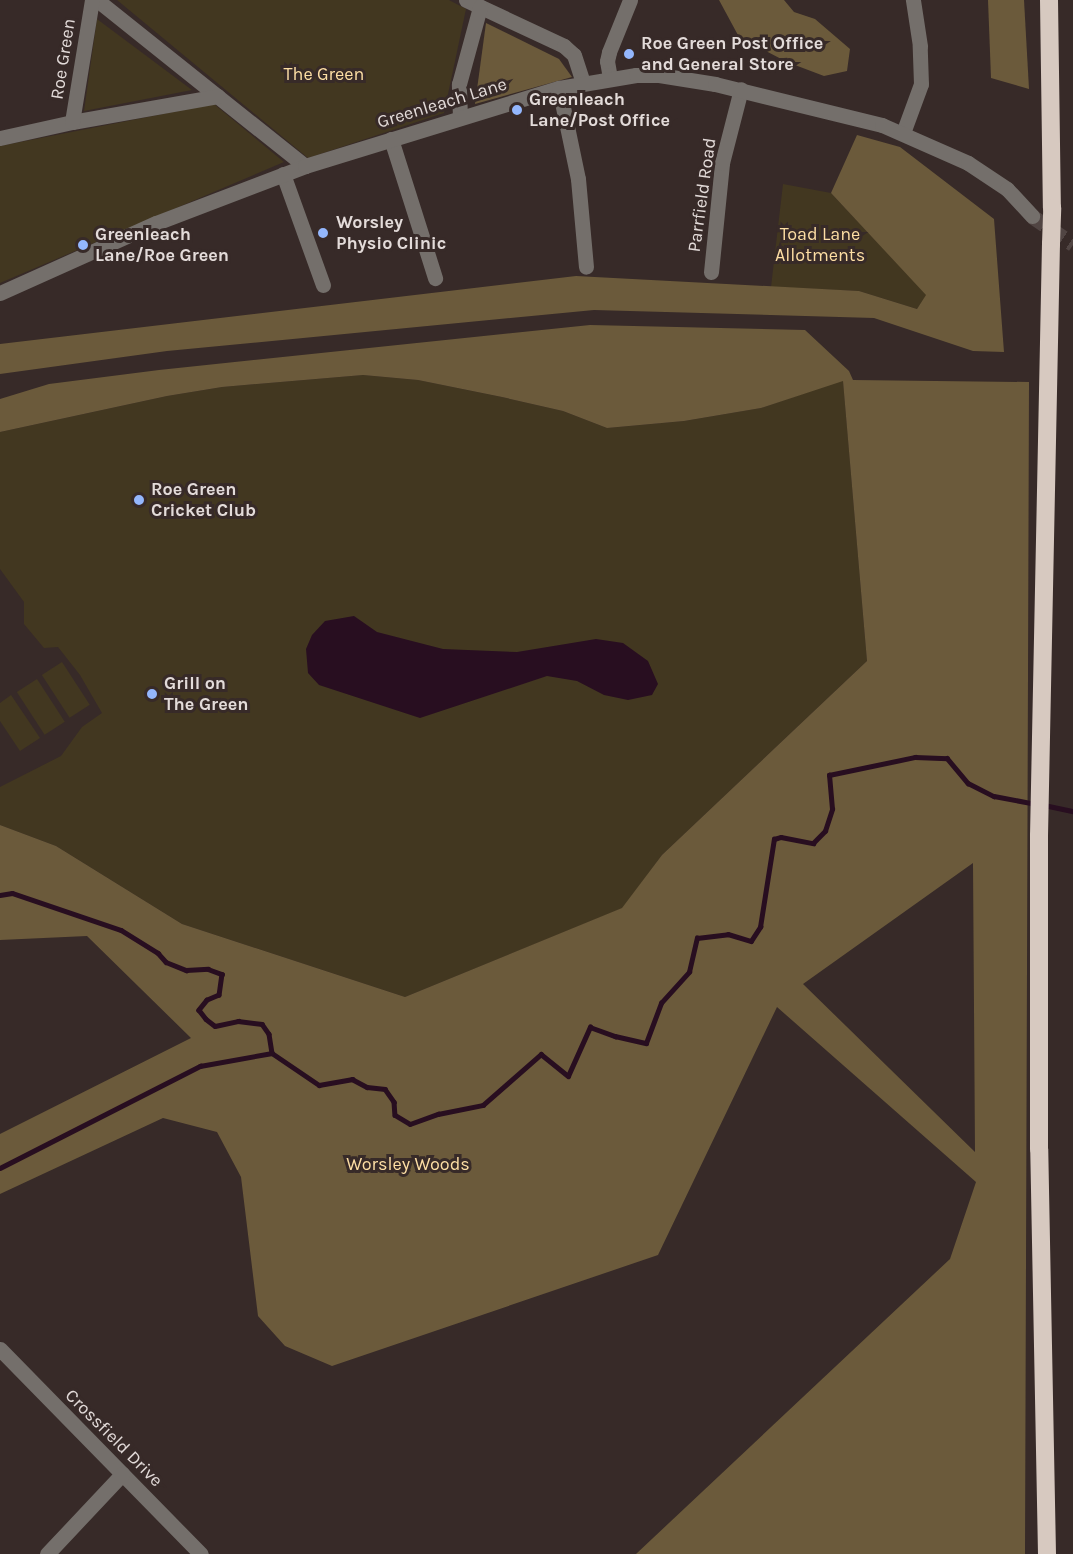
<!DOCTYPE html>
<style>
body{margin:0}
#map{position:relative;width:1073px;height:1554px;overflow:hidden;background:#372a28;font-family:Karla,sans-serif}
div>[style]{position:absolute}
.green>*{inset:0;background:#423720;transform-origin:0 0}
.forest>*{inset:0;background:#6b5a3b}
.water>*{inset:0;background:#280e20}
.stream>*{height:4.5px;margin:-2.25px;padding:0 2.25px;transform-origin:2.25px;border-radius:2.25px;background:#280e20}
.minor-tunnel>*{height:15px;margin-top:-7.5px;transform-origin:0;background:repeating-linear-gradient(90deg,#514543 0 15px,transparent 0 23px)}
.minor>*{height:15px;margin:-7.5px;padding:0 7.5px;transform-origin:7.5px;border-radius:7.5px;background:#746f6b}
.highway>*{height:18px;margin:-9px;padding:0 9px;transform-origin:9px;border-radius:9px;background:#d7c9c0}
.highway-bridge>*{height:18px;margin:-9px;padding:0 9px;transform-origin:9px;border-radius:9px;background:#d7c9c0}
.dots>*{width:16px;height:16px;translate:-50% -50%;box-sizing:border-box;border:3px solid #372a28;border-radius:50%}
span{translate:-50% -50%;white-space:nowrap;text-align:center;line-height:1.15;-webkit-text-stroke:6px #372a28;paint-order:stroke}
.poi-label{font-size:18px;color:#e3dbd9;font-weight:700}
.left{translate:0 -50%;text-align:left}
.street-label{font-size:18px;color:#e3dbd9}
.park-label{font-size:18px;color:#fddea4}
</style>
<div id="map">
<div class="green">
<i style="clip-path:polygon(117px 0,449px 0,466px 9px,444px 113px,308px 158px)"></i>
<i style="clip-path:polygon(97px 19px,192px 90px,84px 111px)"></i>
<i style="clip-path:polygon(214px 104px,284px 162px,0 283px,0 146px)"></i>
<i style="clip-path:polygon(783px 184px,831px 193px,927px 295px,917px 309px,859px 291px,771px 287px)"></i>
<i style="clip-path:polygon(363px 375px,418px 380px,502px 397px,563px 411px,607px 428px,684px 421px,761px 408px,843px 380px,867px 661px,662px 855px,623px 908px,405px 997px,182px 924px,56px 846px,0 825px,0 787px,61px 756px,82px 727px,102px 713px,80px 675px,58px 647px,44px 648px,24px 624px,24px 602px,0 569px,0 432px,167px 396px,222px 387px)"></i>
<i style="left:62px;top:662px;width:51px;height:24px;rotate:57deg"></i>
<i style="left:37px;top:679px;width:51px;height:24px;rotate:57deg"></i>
<i style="clip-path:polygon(11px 695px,40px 738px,20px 751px,0 721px,0 703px)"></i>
</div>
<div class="forest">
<i style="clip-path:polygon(719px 0,784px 0,794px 12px,815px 19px,850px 49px,847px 71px,824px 76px,787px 62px,739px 37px)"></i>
<i style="clip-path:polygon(988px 0,1024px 0,1029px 89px,991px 78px)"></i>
<i style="clip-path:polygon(486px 23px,559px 59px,572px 77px,475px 104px)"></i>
<i style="clip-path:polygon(857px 135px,900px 147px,994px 219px,1004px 352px,973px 351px,874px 318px,594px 310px,167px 351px,0 374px,0 344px,576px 276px,859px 291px,917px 309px,926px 295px,831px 193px)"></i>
<i style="clip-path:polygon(evenodd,590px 325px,805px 330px,849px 371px,853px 380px,1029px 382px,1025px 1554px,636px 1554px,950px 1259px,976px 1182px,777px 1007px,658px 1255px,332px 1366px,285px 1346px,258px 1316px,241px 1177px,217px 1132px,163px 1118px,0 1194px,0 1134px,191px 1038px,87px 936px,0 940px,0 825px,56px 846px,182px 924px,405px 997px,622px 908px,662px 855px,867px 661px,843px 381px,761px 408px,684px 421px,607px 428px,563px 411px,502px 397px,418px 380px,363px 375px,222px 387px,167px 396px,0 432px,0 399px,49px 384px,159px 370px,590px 325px,973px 863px,973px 864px,975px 1152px,803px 984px,973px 863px)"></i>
</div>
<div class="water">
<i style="clip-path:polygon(354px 616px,377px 632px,443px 649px,517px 652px,596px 639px,623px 643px,648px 661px,658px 684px,652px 695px,628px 700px,604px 695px,577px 681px,547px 676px,420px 718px,319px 685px,308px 673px,306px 649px,312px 635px,325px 621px)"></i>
</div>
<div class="stream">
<i style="left:1044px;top:805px;width:30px;rotate:12deg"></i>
<i style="left:0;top:895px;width:12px;rotate:-9deg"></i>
<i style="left:12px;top:893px;width:115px;rotate:18.7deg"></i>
<i style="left:121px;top:930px;width:44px;rotate:31.9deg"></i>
<i style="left:158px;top:953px;width:12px;rotate:48deg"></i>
<i style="left:166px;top:962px;width:22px;rotate:22deg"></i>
<i style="left:186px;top:970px;width:22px;rotate:-3deg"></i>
<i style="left:208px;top:969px;width:15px;rotate:20deg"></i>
<i style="left:222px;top:974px;width:21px;rotate:98deg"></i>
<i style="left:219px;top:995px;width:13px;rotate:157deg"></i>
<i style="left:207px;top:1000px;width:13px;rotate:129deg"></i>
<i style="left:199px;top:1010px;width:11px;rotate:52deg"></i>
<i style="left:206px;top:1019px;width:11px;rotate:38deg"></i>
<i style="left:215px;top:1026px;width:24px;rotate:-12deg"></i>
<i style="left:238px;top:1021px;width:24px;rotate:7deg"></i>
<i style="left:262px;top:1024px;width:12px;rotate:55deg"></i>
<i style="left:269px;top:1034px;width:19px;rotate:81deg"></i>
<i style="left:272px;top:1053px;width:57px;rotate:34.2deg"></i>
<i style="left:319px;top:1085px;width:34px;rotate:-10deg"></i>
<i style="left:352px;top:1079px;width:17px;rotate:28deg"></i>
<i style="left:367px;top:1087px;width:18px;rotate:6deg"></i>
<i style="left:385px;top:1089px;width:16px;rotate:55deg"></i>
<i style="left:394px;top:1102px;width:13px;rotate:86deg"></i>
<i style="left:395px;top:1115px;width:17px;rotate:31deg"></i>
<i style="left:410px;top:1124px;width:30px;rotate:-20deg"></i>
<i style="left:438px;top:1114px;width:46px;rotate:-11.3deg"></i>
<i style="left:483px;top:1105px;width:77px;rotate:-41.3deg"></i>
<i style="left:541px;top:1054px;width:35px;rotate:39deg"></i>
<i style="left:568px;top:1076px;width:54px;rotate:-65.8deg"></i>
<i style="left:590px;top:1027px;width:27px;rotate:20deg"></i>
<i style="left:615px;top:1036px;width:32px;rotate:13deg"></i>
<i style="left:646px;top:1043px;width:43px;rotate:-69.4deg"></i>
<i style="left:661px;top:1003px;width:42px;rotate:-47.9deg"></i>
<i style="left:689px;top:972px;width:35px;rotate:-77deg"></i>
<i style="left:697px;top:938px;width:31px;rotate:-7deg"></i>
<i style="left:728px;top:934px;width:24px;rotate:17deg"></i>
<i style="left:751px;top:941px;width:17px;rotate:-57deg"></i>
<i style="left:760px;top:927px;width:89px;rotate:-81deg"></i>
<i style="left:774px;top:839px;width:7px;rotate:-16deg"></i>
<i style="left:781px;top:837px;width:33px;rotate:11deg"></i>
<i style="left:813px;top:843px;width:17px;rotate:-45deg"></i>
<i style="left:825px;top:831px;width:23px;rotate:-72deg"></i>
<i style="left:832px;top:809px;width:34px;rotate:-95deg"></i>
<i style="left:829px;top:775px;width:88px;rotate:-11.8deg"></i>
<i style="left:915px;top:757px;width:32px;rotate:2deg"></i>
<i style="left:947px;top:758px;width:33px;rotate:50deg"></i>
<i style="left:968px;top:783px;width:29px;rotate:27deg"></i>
<i style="left:994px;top:796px;width:43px;rotate:10.8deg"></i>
<i style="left:0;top:1168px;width:225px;rotate:-27deg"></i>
<i style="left:200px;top:1066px;width:73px;rotate:-10.2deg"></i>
</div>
<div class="minor-tunnel">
<i style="left:1032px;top:216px;width:50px;rotate:34.3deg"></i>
</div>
<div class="minor">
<i style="left:97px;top:0;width:266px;rotate:38.6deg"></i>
<i style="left:466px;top:0;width:108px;rotate:25.1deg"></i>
<i style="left:564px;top:46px;width:13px;rotate:42deg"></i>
<i style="left:574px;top:55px;width:29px;rotate:72deg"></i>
<i style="left:610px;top:78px;width:17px;rotate:-100deg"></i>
<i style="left:607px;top:61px;width:9px;rotate:-77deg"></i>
<i style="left:609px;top:52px;width:56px;rotate:-68deg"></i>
<i style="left:559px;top:88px;width:93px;rotate:78.2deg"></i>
<i style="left:578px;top:179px;width:88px;rotate:84.8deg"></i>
<i style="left:460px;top:117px;width:33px;rotate:-92deg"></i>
<i style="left:459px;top:84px;width:80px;rotate:-74.7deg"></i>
<i style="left:72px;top:122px;width:148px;rotate:-10.1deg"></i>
<i style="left:903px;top:133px;width:52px;rotate:-69.8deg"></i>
<i style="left:921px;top:84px;width:38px;rotate:-92deg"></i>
<i style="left:920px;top:46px;width:47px;rotate:-98.7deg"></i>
<i style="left:0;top:138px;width:74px;rotate:-12.5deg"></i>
<i style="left:72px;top:122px;width:124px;rotate:-80.7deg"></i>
<i style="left:391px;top:139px;width:146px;rotate:72.4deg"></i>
<i style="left:283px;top:174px;width:118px;rotate:70.2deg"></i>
<i style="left:711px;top:272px;width:110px;rotate:-84.2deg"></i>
<i style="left:722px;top:163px;width:76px;rotate:-75.6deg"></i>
<i style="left:0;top:293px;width:171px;rotate:-24.2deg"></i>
<i style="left:156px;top:223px;width:160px;rotate:-20.9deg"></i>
<i style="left:305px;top:166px;width:266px;rotate:-17.1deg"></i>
<i style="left:559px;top:88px;width:78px;rotate:-9.6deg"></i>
<i style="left:636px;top:75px;width:23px"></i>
<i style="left:659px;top:75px;width:57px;rotate:9.1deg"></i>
<i style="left:715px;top:84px;width:172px;rotate:13.8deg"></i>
<i style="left:882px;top:125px;width:94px;rotate:23.8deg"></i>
<i style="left:968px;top:163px;width:47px;rotate:33.7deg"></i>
<i style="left:1007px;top:189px;width:37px;rotate:47deg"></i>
<i style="left:0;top:1349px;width:287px;rotate:45.6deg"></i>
<i style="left:47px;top:1554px;width:110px;rotate:-46.8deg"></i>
</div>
<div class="highway">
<i style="left:1049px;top:0;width:208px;rotate:89.2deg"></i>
<i style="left:1047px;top:1554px;width:405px;rotate:-91.1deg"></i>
<i style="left:1039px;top:1149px;width:313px;rotate:-90deg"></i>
<i style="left:1039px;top:836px;width:592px;rotate:-88.84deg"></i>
</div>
<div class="highway-bridge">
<i style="left:1051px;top:244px;width:36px;rotate:-88deg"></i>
</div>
<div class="dots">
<i style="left:629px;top:54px;background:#94b7fd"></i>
<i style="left:517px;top:110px;background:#94b7fd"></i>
<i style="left:323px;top:233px;background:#94b7fd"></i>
<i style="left:83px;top:245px;background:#94b7fd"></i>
<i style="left:139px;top:500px;background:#94b7fd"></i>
<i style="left:152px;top:694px;background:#94b7fd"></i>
</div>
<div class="poi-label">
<span class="left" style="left:641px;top:54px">Roe Green Post Office<br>and General Store</span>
<span class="left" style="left:529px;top:110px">Greenleach<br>Lane/Post Office</span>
<span class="left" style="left:336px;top:233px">Worsley<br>Physio Clinic</span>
<span class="left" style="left:95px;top:245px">Greenleach<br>Lane/Roe Green</span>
<span class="left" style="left:151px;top:500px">Roe Green<br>Cricket Club</span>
<span class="left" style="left:164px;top:694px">Grill on<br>The Green</span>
</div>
<div class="street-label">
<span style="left:63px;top:59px;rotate:-81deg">Roe Green</span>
<span style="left:442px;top:103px;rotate:-17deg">Greenleach Lane</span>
<span style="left:702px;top:195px;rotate:-82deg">Parrfield Road</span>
<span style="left:114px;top:1438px;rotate:45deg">Crossfield Drive</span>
</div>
<div class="park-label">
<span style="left:324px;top:74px">The Green</span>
<span style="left:820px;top:245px">Toad Lane<br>Allotments</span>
<span style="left:408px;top:1164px">Worsley Woods</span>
</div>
</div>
